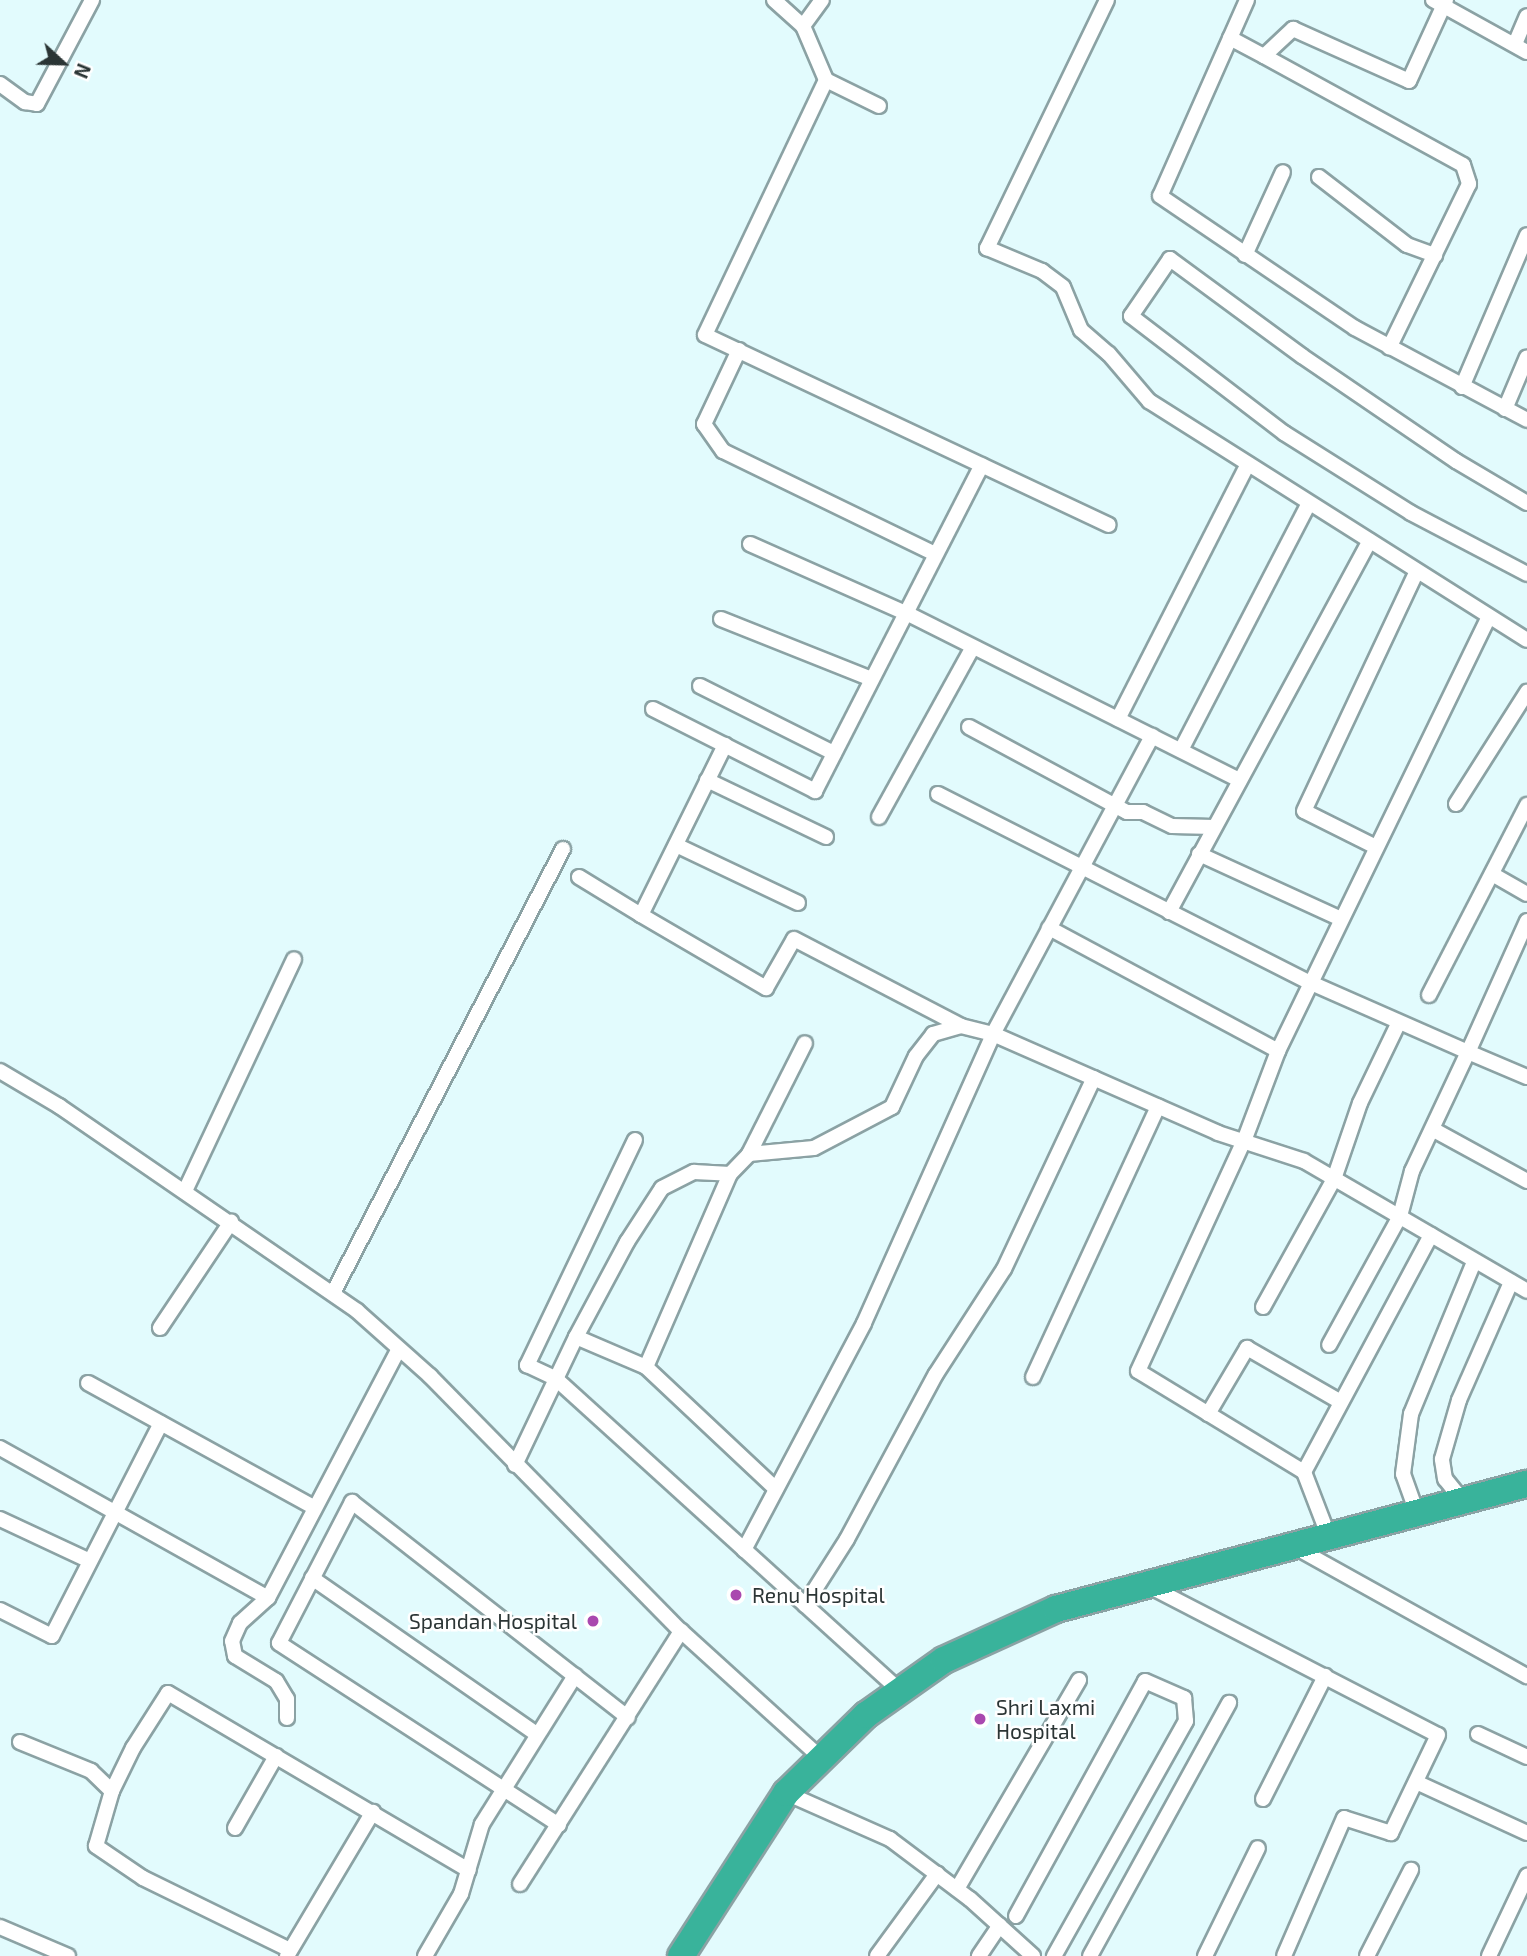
<!DOCTYPE html>
<style>
body{margin:0}
#map{position:relative;width:1527px;height:1956px;overflow:hidden;background:#e2fbfd;font-family:"Exo 2",sans-serif}
div>[style]{position:absolute}
.roads{filter:drop-shadow(2px 0 #8ba2a4) drop-shadow(-2px 0 #8ba2a4) drop-shadow(0 2px #8ba2a4) drop-shadow(0 -2px #8ba2a4)}
.street>*{height:14px;margin:-7px;padding:0 7px;transform-origin:7px;border-radius:7px;background:#fff}
.highway>*{height:26px;margin:-13px;padding:0 13px;transform-origin:13px;border-radius:13px;background:#39b39b}
.dots>*{width:19px;height:19px;translate:-50% -50%;box-sizing:border-box;border:4px solid #fff;border-radius:50%}
span{translate:-50% -50%;white-space:nowrap;text-align:center;line-height:1.15;-webkit-text-stroke:5px #fff;paint-order:stroke}
.poi-label{font-size:21px;color:#2b3535}
.left{translate:0 -50%;text-align:left}
.right{translate:-100% -50%;text-align:right}
.north{position:absolute;left:28px;top:28px;width:70px;height:70px;-webkit-text-stroke:5px #fff;paint-order:stroke;rotate:112deg;font-size:19px;font-weight:700;line-height:28px;text-align:center;color:#2b3535}
.north::after{content:'';display:block;margin:auto;width:24px;height:32px;background:#2b3535;clip-path:polygon(50% 0,100% 100%,50% 72%,0 100%)}
</style>
<div id="map">
<div class="roads">
<div class="street">
<i style="left:774px;top:0;width:39px;rotate:42deg"></i>
<i style="left:803px;top:26px;width:59px;rotate:66.9deg"></i>
<i style="left:826px;top:80px;width:59px;rotate:26.1deg"></i>
<i style="left:1107px;top:0;width:276px;rotate:115.8deg"></i>
<i style="left:987px;top:248px;width:60px;rotate:22.7deg"></i>
<i style="left:1042px;top:271px;width:26px;rotate:37deg"></i>
<i style="left:1063px;top:287px;width:47px;rotate:67.3deg"></i>
<i style="left:1081px;top:330px;width:37px;rotate:41deg"></i>
<i style="left:1109px;top:354px;width:62px;rotate:49.6deg"></i>
<i style="left:1149px;top:401px;width:447px;rotate:32.3deg"></i>
<i style="left:1247px;top:0;width:214px;rotate:113.9deg"></i>
<i style="left:1160px;top:196px;width:235px;rotate:34.1deg"></i>
<i style="left:1355px;top:328px;width:195px;rotate:28.1deg"></i>
<i style="left:1433px;top:0;width:107px;rotate:29deg"></i>
<i style="left:803px;top:26px;width:32px;rotate:-54deg"></i>
<i style="left:1230px;top:38px;width:38px;rotate:28deg"></i>
<i style="left:1264px;top:56px;width:40px;rotate:-43deg"></i>
<i style="left:1293px;top:29px;width:127px;rotate:24.1deg"></i>
<i style="left:1409px;top:81px;width:89px;rotate:-65.4deg"></i>
<i style="left:1515px;top:44px;width:30px;rotate:-67deg"></i>
<i style="left:1264px;top:56px;width:227px;rotate:28.7deg"></i>
<i style="left:1463px;top:165px;width:20px;rotate:72deg"></i>
<i style="left:1469px;top:184px;width:182px;rotate:116deg"></i>
<i style="left:826px;top:80px;width:282px;rotate:115.4deg"></i>
<i style="left:705px;top:335px;width:446px;rotate:25.2deg"></i>
<i style="left:0;top:84px;width:31px;rotate:36deg"></i>
<i style="left:25px;top:102px;width:12px;rotate:9deg"></i>
<i style="left:37px;top:104px;width:118px;rotate:-62.1deg"></i>
<i style="left:1319px;top:177px;width:111px;rotate:37.7deg"></i>
<i style="left:1407px;top:245px;width:30px;rotate:20deg"></i>
<i style="left:1245px;top:255px;width:91px;rotate:-65.4deg"></i>
<i style="left:739px;top:350px;width:82px;rotate:115.3deg"></i>
<i style="left:704px;top:424px;width:33px;rotate:55deg"></i>
<i style="left:723px;top:451px;width:233px;rotate:25.9deg"></i>
<i style="left:1462px;top:387px;width:165px;rotate:-66.8deg"></i>
<i style="left:1505px;top:409px;width:56px;rotate:-67.1deg"></i>
<i style="left:1527px;top:503px;width:82px;rotate:-149.4deg"></i>
<i style="left:1456px;top:461px;width:186px;rotate:-145.7deg"></i>
<i style="left:1302px;top:356px;width:164px;rotate:-143.7deg"></i>
<i style="left:1170px;top:259px;width:69px;rotate:124.4deg"></i>
<i style="left:1131px;top:316px;width:193px;rotate:37.4deg"></i>
<i style="left:1284px;top:433px;width:150px;rotate:32.2deg"></i>
<i style="left:1411px;top:513px;width:131px;rotate:27.7deg"></i>
<i style="left:750px;top:544px;width:171px;rotate:23.9deg"></i>
<i style="left:906px;top:613px;width:373px;rotate:26.6deg"></i>
<i style="left:721px;top:619px;width:162px;rotate:21.7deg"></i>
<i style="left:700px;top:686px;width:150px;rotate:26.6deg"></i>
<i style="left:653px;top:709px;width:182px;rotate:26.8deg"></i>
<i style="left:815px;top:791px;width:366px;rotate:-62.9deg"></i>
<i style="left:1118px;top:719px;width:286px;rotate:-63deg"></i>
<i style="left:969px;top:727px;width:179px;rotate:28.3deg"></i>
<i style="left:1127px;top:812px;width:16px"></i>
<i style="left:1143px;top:812px;width:32px;rotate:26deg"></i>
<i style="left:1172px;top:826px;width:42px;rotate:1.4deg"></i>
<i style="left:1181px;top:750px;width:278px;rotate:-62.6deg"></i>
<i style="left:707px;top:780px;width:132px;rotate:25.6deg"></i>
<i style="left:938px;top:794px;width:418px;rotate:26.9deg"></i>
<i style="left:1311px;top:983px;width:171px;rotate:23.7deg"></i>
<i style="left:1468px;top:1052px;width:132px;rotate:115.2deg"></i>
<i style="left:1412px;top:1171px;width:47px;rotate:104.9deg"></i>
<i style="left:1400px;top:1216px;width:147px;rotate:118.8deg"></i>
<i style="left:1456px;top:804px;width:133px;rotate:-57.6deg"></i>
<i style="left:879px;top:817px;width:194px;rotate:-61.1deg"></i>
<i style="left:676px;top:845px;width:135px;rotate:25.4deg"></i>
<i style="left:1376px;top:847px;width:80px;rotate:-153.4deg"></i>
<i style="left:1304px;top:811px;width:265px;rotate:-64.8deg"></i>
<i style="left:1199px;top:854px;width:156px;rotate:24.6deg"></i>
<i style="left:1492px;top:874px;width:40px;rotate:29.7deg"></i>
<i style="left:579px;top:877px;width:73px;rotate:31.5deg"></i>
<i style="left:641px;top:915px;width:190px;rotate:-63.7deg"></i>
<i style="left:1169px;top:912px;width:422px;rotate:-61.6deg"></i>
<i style="left:641px;top:915px;width:145px;rotate:30.3deg"></i>
<i style="left:766px;top:988px;width:56px;rotate:-60.3deg"></i>
<i style="left:794px;top:939px;width:188px;rotate:27.5deg"></i>
<i style="left:1527px;top:921px;width:144px;rotate:114.2deg"></i>
<i style="left:1468px;top:1052px;width:64px;rotate:23deg"></i>
<i style="left:1049px;top:928px;width:260px;rotate:28.2deg"></i>
<i style="left:1429px;top:995px;width:214px;rotate:-62.7deg"></i>
<i style="left:0;top:1071px;width:69px;rotate:30.7deg"></i>
<i style="left:59px;top:1106px;width:362px;rotate:34.5deg"></i>
<i style="left:357px;top:1311px;width:98px;rotate:41.7deg"></i>
<i style="left:430px;top:1376px;width:358px;rotate:45.5deg"></i>
<i style="left:681px;top:1631px;width:190px;rotate:42.2deg"></i>
<i style="left:1434px;top:1130px;width:106px;rotate:28.7deg"></i>
<i style="left:635px;top:1140px;width:250px;rotate:115.6deg"></i>
<i style="left:527px;top:1365px;width:31px;rotate:25deg"></i>
<i style="left:555px;top:1378px;width:466px;rotate:42.2deg"></i>
<i style="left:749px;top:1154px;width:124px;rotate:-63.2deg"></i>
<i style="left:185px;top:1191px;width:256px;rotate:-64.8deg"></i>
<i style="left:1431px;top:1235px;width:269px;rotate:118.2deg"></i>
<i style="left:1304px;top:1472px;width:194px;rotate:-148.7deg"></i>
<i style="left:1138px;top:1371px;width:253px;rotate:-65.3deg"></i>
<i style="left:1244px;top:1141px;width:96px;rotate:-69.3deg"></i>
<i style="left:1278px;top:1051px;width:483px;rotate:-64.1deg"></i>
<i style="left:333px;top:1293px;width:500px;rotate:-62.62deg"></i>
<i style="left:1263px;top:1307px;width:146px;rotate:-61deg"></i>
<i style="left:1334px;top:1179px;width:80px;rotate:-71.1deg"></i>
<i style="left:1360px;top:1103px;width:88px;rotate:-64.3deg"></i>
<i style="left:160px;top:1328px;width:128px;rotate:-56.2deg"></i>
<i style="left:576px;top:1337px;width:76px;rotate:23.2deg"></i>
<i style="left:646px;top:1367px;width:178px;rotate:43.2deg"></i>
<i style="left:646px;top:1367px;width:210px;rotate:-66.5deg"></i>
<i style="left:730px;top:1174px;width:28px;rotate:-46deg"></i>
<i style="left:749px;top:1154px;width:65px;rotate:-5.3deg"></i>
<i style="left:814px;top:1148px;width:88px;rotate:-27.7deg"></i>
<i style="left:892px;top:1107px;width:56px;rotate:-64.8deg"></i>
<i style="left:916px;top:1056px;width:28px;rotate:-52deg"></i>
<i style="left:933px;top:1034px;width:29px;rotate:-16deg"></i>
<i style="left:961px;top:1026px;width:33px;rotate:14deg"></i>
<i style="left:993px;top:1034px;width:246px;rotate:23.7deg"></i>
<i style="left:1218px;top:1133px;width:90px;rotate:18deg"></i>
<i style="left:1304px;top:1161px;width:258px;rotate:30.2deg"></i>
<i style="left:1033px;top:1377px;width:298px;rotate:-65.2deg"></i>
<i style="left:88px;top:1383px;width:258px;rotate:28.8deg"></i>
<i style="left:1208px;top:1414px;width:77px;rotate:-59.4deg"></i>
<i style="left:1247px;top:1348px;width:108px;rotate:29.9deg"></i>
<i style="left:0;top:1448px;width:307px;rotate:29.2deg"></i>
<i style="left:515px;top:1465px;width:142px;rotate:-64.5deg"></i>
<i style="left:576px;top:1337px;width:108px;rotate:-61.8deg"></i>
<i style="left:627px;top:1242px;width:64px;rotate:-57.1deg"></i>
<i style="left:662px;top:1188px;width:36px;rotate:-27deg"></i>
<i style="left:694px;top:1172px;width:36px;rotate:3deg"></i>
<i style="left:1304px;top:1472px;width:70px;rotate:69deg"></i>
<i style="left:1463px;top:1501px;width:28px;rotate:-129deg"></i>
<i style="left:1445px;top:1479px;width:20px;rotate:-99deg"></i>
<i style="left:1442px;top:1459px;width:61px;rotate:-73.9deg"></i>
<i style="left:1459px;top:1400px;width:129px;rotate:-66.2deg"></i>
<i style="left:1417px;top:1513px;width:41px;rotate:-109.7deg"></i>
<i style="left:1403px;top:1474px;width:61px;rotate:-82.4deg"></i>
<i style="left:1411px;top:1414px;width:165px;rotate:-67.5deg"></i>
<i style="left:0;top:1519px;width:99px;rotate:25deg"></i>
<i style="left:1293px;top:1546px;width:268px;rotate:29.1deg"></i>
<i style="left:744px;top:1550px;width:257px;rotate:-62.1deg"></i>
<i style="left:864px;top:1323px;width:316px;rotate:-65.9deg"></i>
<i style="left:993px;top:1034px;width:338px;rotate:-61.9deg"></i>
<i style="left:312px;top:1578px;width:272px;rotate:34.8deg"></i>
<i style="left:1147px;top:1585px;width:327px;rotate:27.3deg"></i>
<i style="left:1438px;top:1735px;width:109px;rotate:115.6deg"></i>
<i style="left:1391px;top:1833px;width:49px;rotate:-162.3deg"></i>
<i style="left:1344px;top:1818px;width:150px;rotate:113.5deg"></i>
<i style="left:805px;top:1605px;width:78px;rotate:-57.5deg"></i>
<i style="left:847px;top:1539px;width:187px;rotate:-61.7deg"></i>
<i style="left:936px;top:1374px;width:125px;rotate:-57.1deg"></i>
<i style="left:1004px;top:1269px;width:211px;rotate:-64.8deg"></i>
<i style="left:0;top:1610px;width:58px;rotate:26.6deg"></i>
<i style="left:52px;top:1636px;width:239px;rotate:-62.9deg"></i>
<i style="left:287px;top:1718px;width:19px;rotate:-90deg"></i>
<i style="left:287px;top:1699px;width:21px;rotate:-121deg"></i>
<i style="left:276px;top:1681px;width:48px;rotate:-148.6deg"></i>
<i style="left:235px;top:1656px;width:15px;rotate:-101deg"></i>
<i style="left:232px;top:1641px;width:20px;rotate:-66deg"></i>
<i style="left:240px;top:1623px;width:38px;rotate:-42deg"></i>
<i style="left:268px;top:1598px;width:281px;rotate:-62.3deg"></i>
<i style="left:1478px;top:1734px;width:54px;rotate:25.1deg"></i>
<i style="left:20px;top:1742px;width:77px;rotate:22.2deg"></i>
<i style="left:91px;top:1771px;width:29px;rotate:44deg"></i>
<i style="left:1416px;top:1782px;width:122px;rotate:24.7deg"></i>
<i style="left:786px;top:1793px;width:114px;rotate:23.9deg"></i>
<i style="left:890px;top:1839px;width:100px;rotate:36.9deg"></i>
<i style="left:970px;top:1899px;width:85px;rotate:42.1deg"></i>
<i style="left:1263px;top:1799px;width:138px;rotate:-63.2deg"></i>
<i style="left:559px;top:1825px;width:334px;rotate:-147deg"></i>
<i style="left:279px;top:1643px;width:159px;rotate:-62.6deg"></i>
<i style="left:352px;top:1502px;width:350px;rotate:38deg"></i>
<i style="left:235px;top:1828px;width:83px;rotate:-60.3deg"></i>
<i style="left:520px;top:1884px;width:300px;rotate:-57.5deg"></i>
<i style="left:957px;top:1889px;width:242px;rotate:-59.7deg"></i>
<i style="left:1016px;top:1916px;width:268px;rotate:-61.2deg"></i>
<i style="left:1145px;top:1681px;width:43px;rotate:23.6deg"></i>
<i style="left:1184px;top:1698px;width:23px;rotate:85deg"></i>
<i style="left:1186px;top:1721px;width:270px;rotate:119.3deg"></i>
<i style="left:0;top:1927px;width:74px;rotate:23.1deg"></i>
<i style="left:290px;top:1950px;width:164px;rotate:-153.9deg"></i>
<i style="left:143px;top:1878px;width:57px;rotate:-145.8deg"></i>
<i style="left:96px;top:1846px;width:57px;rotate:-73.8deg"></i>
<i style="left:112px;top:1791px;width:48px;rotate:-64deg"></i>
<i style="left:133px;top:1748px;width:65px;rotate:-57.5deg"></i>
<i style="left:168px;top:1693px;width:349px;rotate:30.5deg"></i>
<i style="left:287px;top:1956px;width:168px;rotate:-59.2deg"></i>
<i style="left:425px;top:1956px;width:72px;rotate:-59.9deg"></i>
<i style="left:461px;top:1894px;width:73px;rotate:-73.3deg"></i>
<i style="left:482px;top:1824px;width:175px;rotate:-57.9deg"></i>
<i style="left:877px;top:1956px;width:102px;rotate:-53.8deg"></i>
<i style="left:979px;top:1956px;width:37px;rotate:-56deg"></i>
<i style="left:1090px;top:1956px;width:289px;rotate:-61.2deg"></i>
<i style="left:1205px;top:1956px;width:120px;rotate:-63.9deg"></i>
<i style="left:1367px;top:1956px;width:97px;rotate:-62.9deg"></i>
<i style="left:1489px;top:1956px;width:89px;rotate:-64.6deg"></i>
</div>
<div class="highway">
<i style="left:681px;top:1956px;width:194px;rotate:-57.2deg"></i>
<i style="left:786px;top:1793px;width:112px;rotate:-44.3deg"></i>
<i style="left:866px;top:1715px;width:95px;rotate:-35.2deg"></i>
<i style="left:944px;top:1660px;width:123px;rotate:-24.5deg"></i>
<i style="left:1056px;top:1609px;width:487px;rotate:-14.9deg"></i>
</div>
</div>
<div class="dots">
<i style="left:736px;top:1595px;background:#a948af"></i>
<i style="left:593px;top:1621px;background:#a948af"></i>
<i style="left:980px;top:1719px;background:#a948af"></i>
</div>
<div class="poi-label">
<span class="left" style="left:752px;top:1595px">Renu Hospital</span>
<span class="right" style="left:577px;top:1621px">Spandan Hospital</span>
<span class="left" style="left:996px;top:1719px">Shri Laxmi<br>Hospital</span>
</div>
<div class="north">N</div>
</div>
